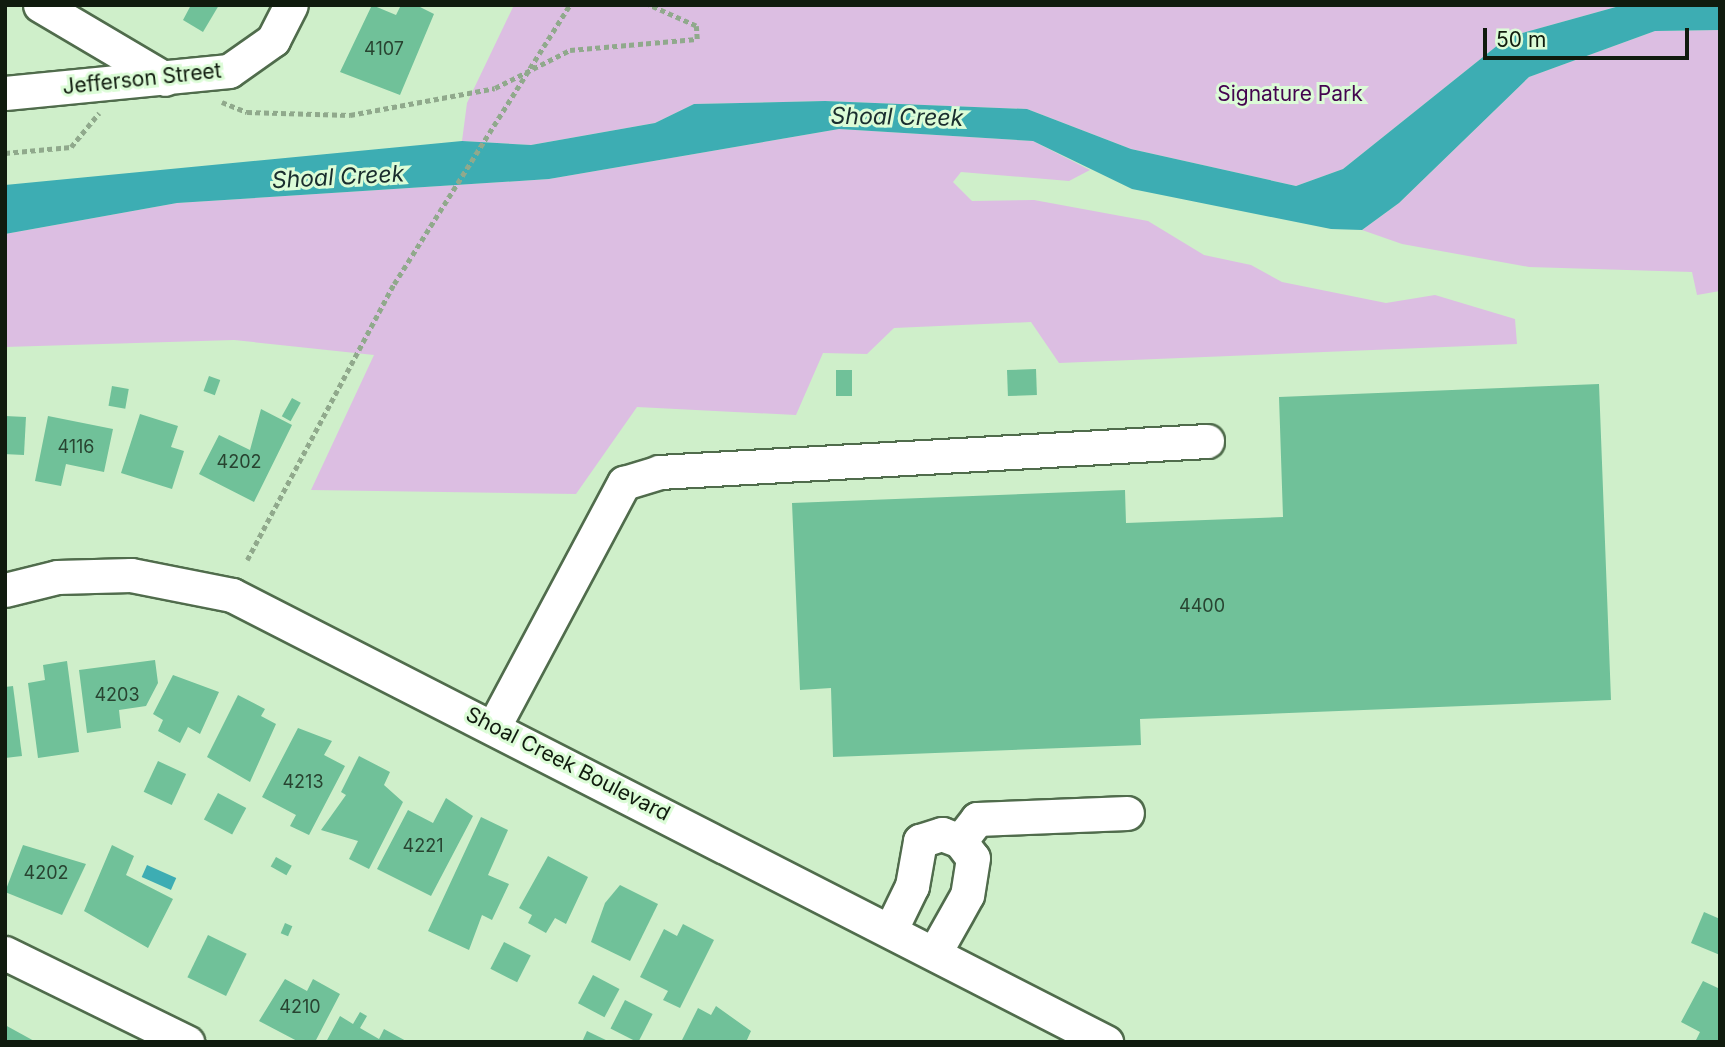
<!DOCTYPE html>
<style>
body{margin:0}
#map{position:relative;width:1725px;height:1047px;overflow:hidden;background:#cfefca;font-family:Inter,sans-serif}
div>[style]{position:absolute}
.green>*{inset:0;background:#dcbee2}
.water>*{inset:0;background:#3dadb3;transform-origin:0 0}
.building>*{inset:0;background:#70c199;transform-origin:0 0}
.path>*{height:4.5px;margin-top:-2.25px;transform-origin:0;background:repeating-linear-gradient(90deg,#90a98c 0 5px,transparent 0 8.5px)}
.roads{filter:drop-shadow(2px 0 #506c4c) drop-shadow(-2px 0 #506c4c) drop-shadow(0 2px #506c4c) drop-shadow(0 -2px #506c4c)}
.minor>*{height:33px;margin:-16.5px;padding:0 16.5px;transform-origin:16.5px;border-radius:16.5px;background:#fff}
.path-bridge>*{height:4.5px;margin-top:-2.25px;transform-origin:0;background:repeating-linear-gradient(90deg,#90a98c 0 5px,transparent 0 8.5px)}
span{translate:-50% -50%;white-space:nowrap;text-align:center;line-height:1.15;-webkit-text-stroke:6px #dcfcd7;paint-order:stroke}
.number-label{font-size:18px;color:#284431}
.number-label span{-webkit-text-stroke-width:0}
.street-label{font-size:21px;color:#101b0e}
.park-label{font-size:21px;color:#44044f}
.water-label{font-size:23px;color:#192d2e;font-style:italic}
.frame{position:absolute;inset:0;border:7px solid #101b0e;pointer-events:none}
.scale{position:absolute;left:1483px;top:28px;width:206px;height:32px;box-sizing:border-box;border:4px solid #101b0e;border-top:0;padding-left:9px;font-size:21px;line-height:24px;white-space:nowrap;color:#101b0e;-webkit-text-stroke:5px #dcfcd7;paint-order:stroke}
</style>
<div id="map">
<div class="green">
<i style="clip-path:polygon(514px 5px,1623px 5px,1508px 37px,1343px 169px,1296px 186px,1131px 149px,1027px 109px,825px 101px,694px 104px,655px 123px,531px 145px,462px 141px,467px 103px)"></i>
<i style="clip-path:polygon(1720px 30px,1720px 291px,1697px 295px,1692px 272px,1529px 267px,1402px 244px,1362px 230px,1399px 203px,1529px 77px,1655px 31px)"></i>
<i style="clip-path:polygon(839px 129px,1033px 141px,1090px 170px,1069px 181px,961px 172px,953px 182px,972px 201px,1034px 200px,1148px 221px,1204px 255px,1251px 265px,1282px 282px,1386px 303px,1435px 295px,1515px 319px,1517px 344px,1059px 363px,1031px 322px,894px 328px,867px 354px,823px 353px,796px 415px,637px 407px,576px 494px,311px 490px,374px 355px,234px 340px,5px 347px,5px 234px,177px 203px,549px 179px)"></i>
</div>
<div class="water">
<i style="clip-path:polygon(1623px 5px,1720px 5px,1720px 30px,1655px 31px,1529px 77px,1399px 203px,1362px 230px,1331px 229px,1132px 189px,1033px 141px,839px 129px,549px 179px,177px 203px,5px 234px,5px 185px,462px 141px,531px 145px,655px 123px,694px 104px,825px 101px,1027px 109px,1131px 149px,1296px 186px,1343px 169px,1508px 37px)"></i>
<i style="left:147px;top:865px;width:32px;height:13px;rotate:24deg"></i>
</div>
<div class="building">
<i style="clip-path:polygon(191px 5px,219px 5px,203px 32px,183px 20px)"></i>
<i style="clip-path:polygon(372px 5px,396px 15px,401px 5px,416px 5px,434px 14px,400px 95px,340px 72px)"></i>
<i style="left:1036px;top:369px;width:26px;height:29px;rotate:88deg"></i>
<i style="left:852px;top:370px;width:26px;height:16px;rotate:90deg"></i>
<i style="left:209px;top:376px;width:12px;height:16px;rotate:20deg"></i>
<i style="clip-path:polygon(1599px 384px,1611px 700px,1140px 719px,1141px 745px,833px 757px,831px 688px,800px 690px,792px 503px,1125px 490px,1126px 523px,1283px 517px,1279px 397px)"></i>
<i style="left:112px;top:386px;width:17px;height:20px;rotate:10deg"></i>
<i style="left:292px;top:398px;width:10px;height:21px;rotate:29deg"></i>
<i style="clip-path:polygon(261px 409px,292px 425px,254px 502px,199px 474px,219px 435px,250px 450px)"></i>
<i style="clip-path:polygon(140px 414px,178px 426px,171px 447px,184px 451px,172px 489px,121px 473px)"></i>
<i style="left:5px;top:416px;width:21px;height:38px;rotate:3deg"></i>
<i style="clip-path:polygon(48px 416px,113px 429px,104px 472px,66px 464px,61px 486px,35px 481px)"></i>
<i style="clip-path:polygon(155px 660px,158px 683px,146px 706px,119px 710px,121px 728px,87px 733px,79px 670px)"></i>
<i style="clip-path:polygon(67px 661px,79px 752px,38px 758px,28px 683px,45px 680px,43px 665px)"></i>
<i style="clip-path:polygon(173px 675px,219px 692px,200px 734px,188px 727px,180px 743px,158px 731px,163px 720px,153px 714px)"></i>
<i style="clip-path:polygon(13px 686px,22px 756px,5px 758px,5px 687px)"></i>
<i style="clip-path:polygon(238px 695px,265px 709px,261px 716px,276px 724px,250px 782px,207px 757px)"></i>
<i style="clip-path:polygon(298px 728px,332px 741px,324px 755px,345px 766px,309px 835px,290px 826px,296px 815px,262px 797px)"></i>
<i style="clip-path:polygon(359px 756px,390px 772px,384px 785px,403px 802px,369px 869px,349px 859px,358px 841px,321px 830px,346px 795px,341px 792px)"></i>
<i style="left:158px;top:761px;width:31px;height:34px;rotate:25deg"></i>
<i style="left:218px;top:793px;width:32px;height:30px;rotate:28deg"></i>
<i style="clip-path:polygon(446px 798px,473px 816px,431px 896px,377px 869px,408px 810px,433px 823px)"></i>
<i style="clip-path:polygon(481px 817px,508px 830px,488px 875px,509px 884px,492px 920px,482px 915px,469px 950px,428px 931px)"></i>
<i style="clip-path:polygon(23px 845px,86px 864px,62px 915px,5px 892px)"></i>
<i style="clip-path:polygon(112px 845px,134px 856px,126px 875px,173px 899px,148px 948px,84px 911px)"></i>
<i style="clip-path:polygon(548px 856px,588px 877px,566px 924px,555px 918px,546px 933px,528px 923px,532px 915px,519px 908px)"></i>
<i style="left:276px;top:857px;width:18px;height:11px;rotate:29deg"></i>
<i style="clip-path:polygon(620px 885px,658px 904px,630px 961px,591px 942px,605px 903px)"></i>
<i style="clip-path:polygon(1704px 912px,1720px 919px,1720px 955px,1691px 943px)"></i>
<i style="left:285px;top:923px;width:8px;height:11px;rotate:23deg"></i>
<i style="clip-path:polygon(683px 924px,714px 940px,680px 1008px,663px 1000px,668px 991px,640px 977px,664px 929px,677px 936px)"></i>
<i style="left:208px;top:935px;width:43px;height:47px;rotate:26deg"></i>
<i style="left:504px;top:942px;width:30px;height:30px;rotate:27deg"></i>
<i style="left:593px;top:975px;width:30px;height:32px;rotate:28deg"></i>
<i style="clip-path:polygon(285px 979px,307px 991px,313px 979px,340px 994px,315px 1042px,299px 1042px,259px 1021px)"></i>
<i style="clip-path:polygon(1703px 981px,1720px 989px,1720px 1042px,1695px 1042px,1700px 1032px,1681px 1022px)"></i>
<i style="left:625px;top:1000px;width:31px;height:32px;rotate:27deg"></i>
<i style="clip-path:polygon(716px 1006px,751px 1031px,746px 1042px,681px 1042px,698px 1008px,711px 1015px)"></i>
<i style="clip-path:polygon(360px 1012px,367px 1016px,360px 1028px,379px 1039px,384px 1029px,408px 1042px,326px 1042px,340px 1016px,353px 1024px)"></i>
<i style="clip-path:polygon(5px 1025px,36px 1042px,5px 1042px)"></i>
<i style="clip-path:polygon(587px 1031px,610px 1042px,582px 1042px)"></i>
</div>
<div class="path">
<i style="left:222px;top:102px;width:27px;rotate:22deg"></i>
<i style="left:247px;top:112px;width:103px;rotate:1.7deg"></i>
<i style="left:350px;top:115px;width:147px;rotate:-10.5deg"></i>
<i style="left:495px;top:88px;width:84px;rotate:-26.9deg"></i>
<i style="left:570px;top:50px;width:127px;rotate:-5deg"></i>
<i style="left:697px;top:39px;width:13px;rotate:-94deg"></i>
<i style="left:696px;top:26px;width:51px;rotate:-155.9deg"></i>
<i style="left:5px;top:153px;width:66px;rotate:-5.2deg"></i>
<i style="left:71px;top:147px;width:44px;rotate:-50.5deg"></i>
<i style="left:247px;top:560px;width:313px;rotate:-62deg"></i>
</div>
<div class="roads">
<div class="minor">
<i style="left:40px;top:5px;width:145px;rotate:30.6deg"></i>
<i style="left:5px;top:93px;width:225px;rotate:-5.6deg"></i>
<i style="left:229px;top:71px;width:54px;rotate:-35.2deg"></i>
<i style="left:273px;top:40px;width:39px;rotate:-63deg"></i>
<i style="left:5px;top:590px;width:54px;rotate:-14deg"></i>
<i style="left:57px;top:577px;width:74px;rotate:-1.5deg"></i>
<i style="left:131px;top:575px;width:103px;rotate:11.2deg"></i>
<i style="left:232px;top:595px;width:982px;rotate:27.09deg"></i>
<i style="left:494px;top:726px;width:276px;rotate:-61.9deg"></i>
<i style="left:624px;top:483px;width:37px;rotate:-17deg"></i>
<i style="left:659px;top:472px;width:549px;rotate:-3.24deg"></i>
<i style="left:960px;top:841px;width:28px;rotate:-52deg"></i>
<i style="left:977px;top:819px;width:150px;rotate:-2.3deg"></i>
<i style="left:891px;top:929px;width:48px;rotate:-64deg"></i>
<i style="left:912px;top:886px;width:46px;rotate:-79.9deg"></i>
<i style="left:920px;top:841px;width:23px;rotate:-18deg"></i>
<i style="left:942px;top:834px;width:19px;rotate:21deg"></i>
<i style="left:960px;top:841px;width:21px;rotate:53deg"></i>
<i style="left:973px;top:858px;width:37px;rotate:99deg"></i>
<i style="left:967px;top:895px;width:65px;rotate:119.3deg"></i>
<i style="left:5px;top:953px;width:203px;rotate:26.1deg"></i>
</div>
</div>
<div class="path-bridge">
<i style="left:394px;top:284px;width:330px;rotate:-57.8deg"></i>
</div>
<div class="number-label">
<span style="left:384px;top:49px">4107</span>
<span style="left:76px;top:447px">4116</span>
<span style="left:239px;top:462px">4202</span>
<span style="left:1202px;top:606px">4400</span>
<span style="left:117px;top:695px">4203</span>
<span style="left:303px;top:782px">4213</span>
<span style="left:423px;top:846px">4221</span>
<span style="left:46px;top:873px">4202</span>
<span style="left:300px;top:1007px">4210</span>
</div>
<div class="street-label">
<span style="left:142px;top:79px;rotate:-6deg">Jefferson Street</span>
<span style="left:568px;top:764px;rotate:27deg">Shoal Creek Boulevard</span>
</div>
<div class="park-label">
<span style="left:1290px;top:94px">Signature Park</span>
</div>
<div class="water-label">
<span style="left:897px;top:117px;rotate:1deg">Shoal Creek</span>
<span style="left:338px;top:177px;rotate:-3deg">Shoal Creek</span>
</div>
<div class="frame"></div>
<div class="scale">50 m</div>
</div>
